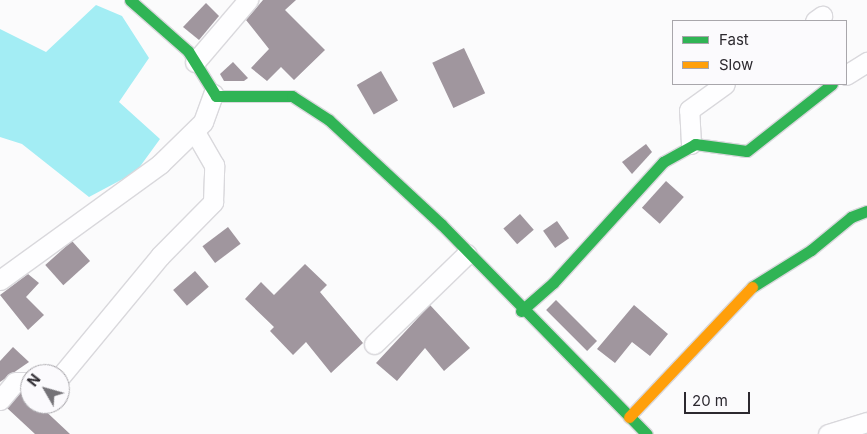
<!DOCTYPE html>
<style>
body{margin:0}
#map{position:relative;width:867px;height:434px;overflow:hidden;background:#fbfbfc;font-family:Inter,sans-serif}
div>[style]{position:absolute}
.water>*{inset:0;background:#a3edf4}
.building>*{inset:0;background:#a0969e;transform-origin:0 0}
.roads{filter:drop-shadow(1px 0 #d9d8dc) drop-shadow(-1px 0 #d9d8dc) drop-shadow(0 1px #d9d8dc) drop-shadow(0 -1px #d9d8dc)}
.street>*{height:19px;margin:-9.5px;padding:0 9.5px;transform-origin:9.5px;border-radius:9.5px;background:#fefeff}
.fast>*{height:11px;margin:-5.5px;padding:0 5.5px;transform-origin:5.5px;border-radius:5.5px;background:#30b455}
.slow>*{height:11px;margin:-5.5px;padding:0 5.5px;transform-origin:5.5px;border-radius:5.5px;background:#ff9f0a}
span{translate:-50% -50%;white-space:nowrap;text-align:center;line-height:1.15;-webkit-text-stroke:5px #fbfafd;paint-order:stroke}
.legend{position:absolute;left:672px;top:20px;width:175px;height:65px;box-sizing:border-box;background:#fbfafd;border:1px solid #a8a6ab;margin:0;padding:6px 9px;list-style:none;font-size:15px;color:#2c292f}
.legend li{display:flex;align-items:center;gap:10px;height:25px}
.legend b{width:25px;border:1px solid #a8a6ab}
.north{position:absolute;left:20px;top:364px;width:50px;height:50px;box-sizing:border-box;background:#fbfafd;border:1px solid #a8a6ab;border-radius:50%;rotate:308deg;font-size:14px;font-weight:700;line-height:20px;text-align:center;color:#2c292f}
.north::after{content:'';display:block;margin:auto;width:18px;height:22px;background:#747277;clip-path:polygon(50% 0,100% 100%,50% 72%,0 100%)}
.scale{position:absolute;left:684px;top:392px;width:66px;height:22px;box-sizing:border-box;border:2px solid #2c292f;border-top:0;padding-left:6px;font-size:15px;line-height:18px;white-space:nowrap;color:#2c292f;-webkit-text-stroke:4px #fbfafd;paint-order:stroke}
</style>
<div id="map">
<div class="water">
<i style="clip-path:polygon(96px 5px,122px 16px,149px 58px,119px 102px,160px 139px,136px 172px,89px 197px,22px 144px,0 137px,0 29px,46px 52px)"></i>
</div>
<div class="building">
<i style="clip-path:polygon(263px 0,296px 0,285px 10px,325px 50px,294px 80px,281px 67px,267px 81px,251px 68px,269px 49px,246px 20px)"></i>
<i style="clip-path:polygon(206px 3px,219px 16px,199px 40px,183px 27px)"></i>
<i style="left:464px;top:48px;width:50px;height:35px;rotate:65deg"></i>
<i style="clip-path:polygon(233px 62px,248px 78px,244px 81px,224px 81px,220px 74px)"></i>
<i style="left:381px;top:71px;width:34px;height:28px;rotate:60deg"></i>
<i style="clip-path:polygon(646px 144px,652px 152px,632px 174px,622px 162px)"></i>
<i style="left:666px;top:181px;width:24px;height:36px;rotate:42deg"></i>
<i style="left:520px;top:214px;width:21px;height:22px;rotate:49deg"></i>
<i style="left:557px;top:221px;width:21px;height:17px;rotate:55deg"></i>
<i style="left:228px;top:227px;width:21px;height:32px;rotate:53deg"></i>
<i style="left:72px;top:241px;width:27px;height:36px;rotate:48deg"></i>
<i style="clip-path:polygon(305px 264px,327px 285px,320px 292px,363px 343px,331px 373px,306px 342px,293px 355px,270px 331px,274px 327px,245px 299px,261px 282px,274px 295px)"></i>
<i style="left:195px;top:271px;width:21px;height:29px;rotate:49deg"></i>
<i style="clip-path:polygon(28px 274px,39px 283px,26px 297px,44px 315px,28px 330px,0 295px)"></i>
<i style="left:556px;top:300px;width:58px;height:14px;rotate:45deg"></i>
<i style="clip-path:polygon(430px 305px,470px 348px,444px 371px,425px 348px,397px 381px,376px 363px)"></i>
<i style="clip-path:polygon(634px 305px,668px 334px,650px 356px,632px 342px,615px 363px,597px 349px)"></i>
<i style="clip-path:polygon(13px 347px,29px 362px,0 382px,0 361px)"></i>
<i style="clip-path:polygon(20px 393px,26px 393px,30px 404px,38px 404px,70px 434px,35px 434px,7px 408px)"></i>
</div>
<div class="roads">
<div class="street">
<i style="left:815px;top:21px;width:9px;rotate:-36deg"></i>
<i style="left:195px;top:62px;width:82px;rotate:-49.5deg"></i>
<i style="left:846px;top:75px;width:25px;rotate:-32deg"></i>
<i style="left:691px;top:144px;width:34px;rotate:-93deg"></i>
<i style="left:689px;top:110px;width:44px;rotate:-35.8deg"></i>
<i style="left:0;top:280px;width:198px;rotate:-35.9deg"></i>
<i style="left:160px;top:164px;width:60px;rotate:-44.3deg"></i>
<i style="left:203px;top:122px;width:30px;rotate:-70deg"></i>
<i style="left:374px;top:344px;width:129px;rotate:-44.1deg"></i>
<i style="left:60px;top:377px;width:157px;rotate:-50.4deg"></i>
<i style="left:160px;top:256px;width:76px;rotate:-45.5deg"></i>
<i style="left:213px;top:202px;width:37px;rotate:-88deg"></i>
<i style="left:214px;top:165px;width:38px;rotate:-120deg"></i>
<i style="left:0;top:400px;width:23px;rotate:-50deg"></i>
<i style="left:15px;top:382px;width:15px"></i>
<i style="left:828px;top:434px;width:41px;rotate:-17.1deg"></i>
</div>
<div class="fast">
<i style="left:130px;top:0;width:77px;rotate:41.3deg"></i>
<i style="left:188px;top:51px;width:53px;rotate:58.1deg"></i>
<i style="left:216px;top:96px;width:76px"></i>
<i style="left:292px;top:96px;width:44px;rotate:33deg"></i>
<i style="left:329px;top:120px;width:153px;rotate:42.9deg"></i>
<i style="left:441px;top:224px;width:294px;rotate:45.6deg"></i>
<i style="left:752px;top:287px;width:70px;rotate:-32.1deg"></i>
<i style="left:811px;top:250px;width:52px;rotate:-39.5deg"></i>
<i style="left:851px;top:217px;width:17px;rotate:-21deg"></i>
<i style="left:521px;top:311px;width:43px;rotate:-41.2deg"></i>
<i style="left:553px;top:283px;width:164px;rotate:-47.7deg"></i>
<i style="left:663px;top:162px;width:37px;rotate:-29deg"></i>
<i style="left:695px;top:144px;width:52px;rotate:7.7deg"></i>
<i style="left:747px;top:151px;width:108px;rotate:-38.2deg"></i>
</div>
<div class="slow">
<i style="left:629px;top:417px;width:179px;rotate:-46.6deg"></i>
</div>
</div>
<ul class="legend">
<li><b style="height:6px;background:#30b455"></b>Fast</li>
<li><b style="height:6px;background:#ff9f0a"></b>Slow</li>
</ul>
<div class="north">N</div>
<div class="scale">20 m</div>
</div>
